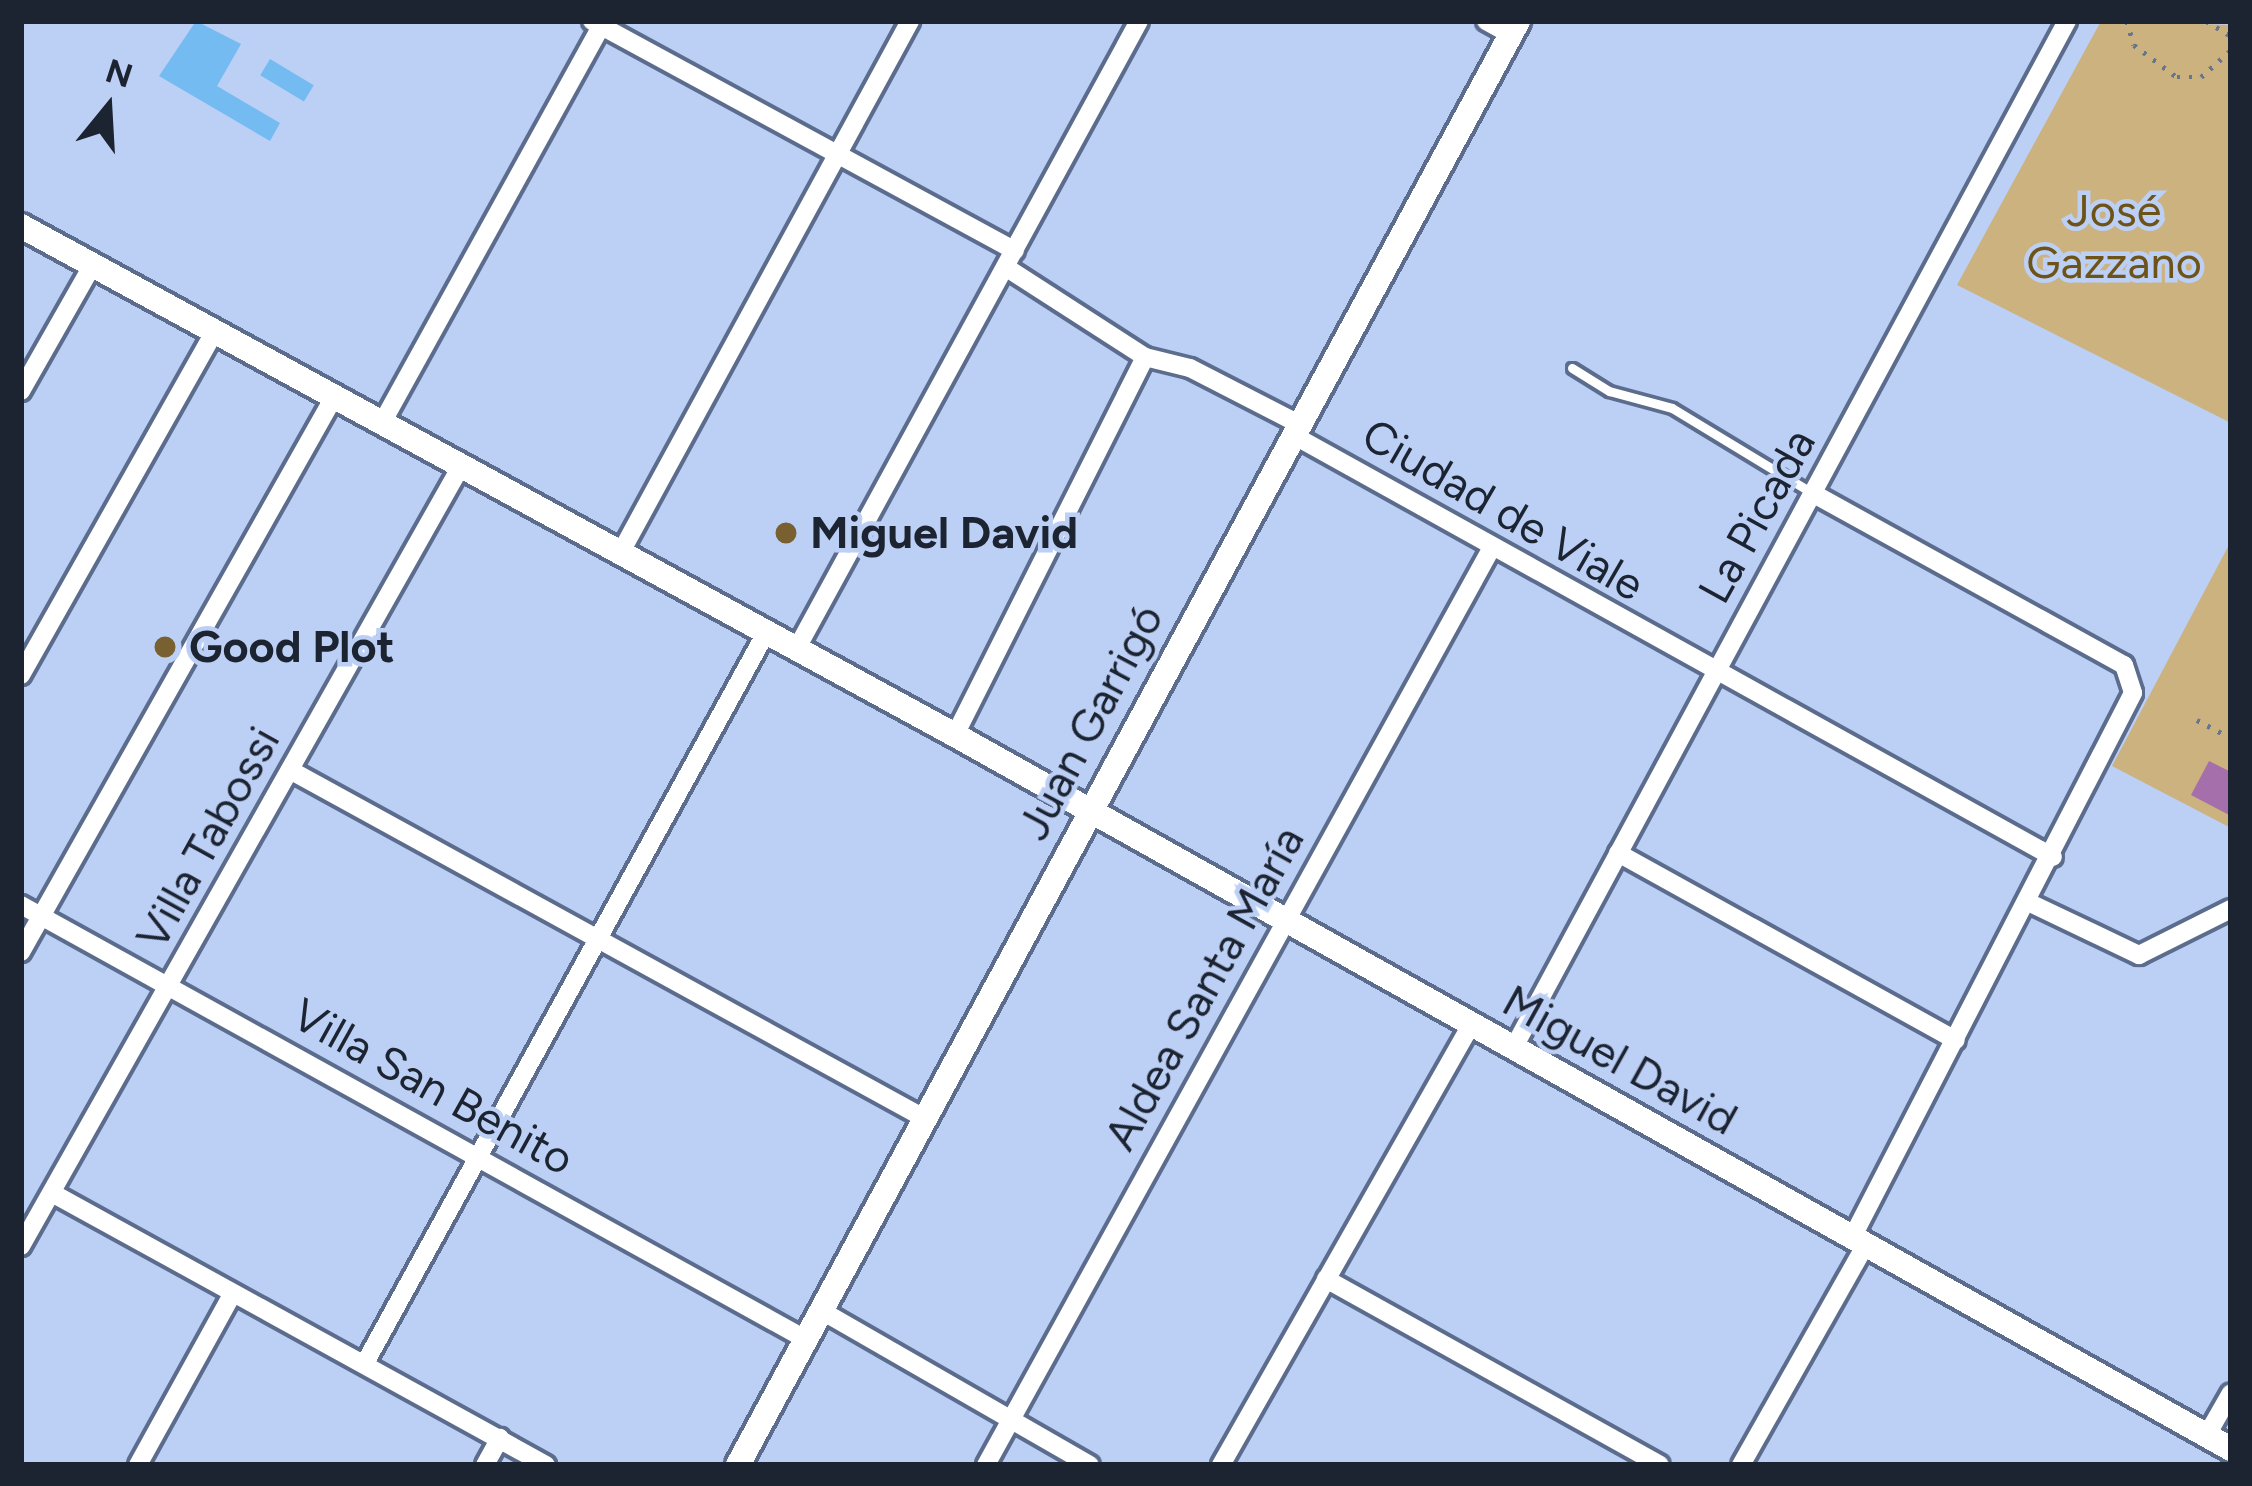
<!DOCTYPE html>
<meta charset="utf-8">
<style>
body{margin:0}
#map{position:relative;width:2252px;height:1486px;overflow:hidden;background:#bccff5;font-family:Figtree,sans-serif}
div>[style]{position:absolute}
.green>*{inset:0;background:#ccb27f}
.water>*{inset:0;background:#a56fab}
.building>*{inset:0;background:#74bbf2;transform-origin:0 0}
.path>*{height:4.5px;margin-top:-2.25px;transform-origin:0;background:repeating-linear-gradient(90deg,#68758e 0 3px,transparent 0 12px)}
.roads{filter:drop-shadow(3px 0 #5b6c8d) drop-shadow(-3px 0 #5b6c8d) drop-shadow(0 3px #5b6c8d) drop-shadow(0 -3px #5b6c8d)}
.service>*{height:9px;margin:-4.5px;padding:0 4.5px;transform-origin:4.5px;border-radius:4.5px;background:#fff}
.minor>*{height:18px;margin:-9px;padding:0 9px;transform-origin:9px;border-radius:9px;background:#fff}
.tertiary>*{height:24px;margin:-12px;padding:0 12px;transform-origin:12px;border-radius:12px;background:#fff}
.dots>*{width:33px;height:33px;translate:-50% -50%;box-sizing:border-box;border:6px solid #bccff5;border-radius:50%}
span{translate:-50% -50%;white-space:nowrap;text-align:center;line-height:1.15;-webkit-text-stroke:9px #bccff5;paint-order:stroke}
.park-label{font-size:45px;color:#6e5318}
.street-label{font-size:45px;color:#1c2331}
.poi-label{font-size:45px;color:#1c2331;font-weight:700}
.left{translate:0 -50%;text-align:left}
.frame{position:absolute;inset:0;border:24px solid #1c2331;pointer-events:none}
.north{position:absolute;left:48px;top:48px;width:120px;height:120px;-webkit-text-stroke:9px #bccff5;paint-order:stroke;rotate:18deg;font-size:33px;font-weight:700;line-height:48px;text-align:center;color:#1c2331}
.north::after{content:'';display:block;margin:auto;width:42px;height:54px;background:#1c2331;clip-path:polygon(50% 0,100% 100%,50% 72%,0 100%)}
</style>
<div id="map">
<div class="green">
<i style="clip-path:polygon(2101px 21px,2231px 25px,2231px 423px,1957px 285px)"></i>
<i style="clip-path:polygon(2231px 541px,2231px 828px,2112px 766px)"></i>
</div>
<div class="water">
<i style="clip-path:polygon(2209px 761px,2231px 772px,2231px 816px,2191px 795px)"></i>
</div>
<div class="building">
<i style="clip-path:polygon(196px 21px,241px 44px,217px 86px,280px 123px,270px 141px,159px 76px)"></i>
<i style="left:270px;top:59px;width:51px;height:19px;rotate:31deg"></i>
</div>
<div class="path">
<i style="left:2127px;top:21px;width:25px;rotate:74deg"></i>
<i style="left:2134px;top:45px;width:54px;rotate:36.7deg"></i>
<i style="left:2177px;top:77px;width:24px"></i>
<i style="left:2201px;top:77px;width:40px;rotate:-42deg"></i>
<i style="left:2206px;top:21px;width:29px;rotate:31deg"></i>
<i style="left:2197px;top:720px;width:38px;rotate:28deg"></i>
</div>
<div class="roads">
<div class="service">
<i style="left:1572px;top:368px;width:44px;rotate:31.9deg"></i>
<i style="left:1609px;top:391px;width:65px;rotate:15.1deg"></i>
<i style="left:1672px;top:408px;width:166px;rotate:31.2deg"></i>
</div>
<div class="minor">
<i style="left:592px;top:21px;width:481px;rotate:28.5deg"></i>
<i style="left:1486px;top:21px;width:29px;rotate:29deg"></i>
<i style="left:1007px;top:268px;width:164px;rotate:32.8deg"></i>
<i style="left:21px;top:391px;width:144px;rotate:-60.4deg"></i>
<i style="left:382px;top:423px;width:459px;rotate:-61.1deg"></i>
<i style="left:1293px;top:435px;width:869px;rotate:29.04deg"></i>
<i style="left:1814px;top:494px;width:354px;rotate:28.9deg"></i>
<i style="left:2124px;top:665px;width:29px;rotate:72deg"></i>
<i style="left:2133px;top:693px;width:613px;rotate:117.28deg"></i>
<i style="left:621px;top:552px;width:605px;rotate:-61.44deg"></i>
<i style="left:797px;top:648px;width:714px;rotate:-61.39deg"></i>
<i style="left:21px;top:675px;width:394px;rotate:-60.6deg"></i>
<i style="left:955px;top:735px;width:423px;rotate:-63.3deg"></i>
<i style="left:1145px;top:357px;width:46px;rotate:13.7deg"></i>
<i style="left:1190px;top:368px;width:123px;rotate:27.2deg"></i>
<i style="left:290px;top:770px;width:725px;rotate:28.76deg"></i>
<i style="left:1618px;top:853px;width:386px;rotate:29deg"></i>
<i style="left:2030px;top:903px;width:121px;rotate:25.5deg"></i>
<i style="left:2139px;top:955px;width:103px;rotate:-26.6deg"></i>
<i style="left:21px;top:905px;width:898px;rotate:28.96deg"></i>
<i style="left:21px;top:952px;width:637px;rotate:-60.58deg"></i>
<i style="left:1513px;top:1049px;width:1168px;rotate:-61.68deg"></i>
<i style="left:52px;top:1193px;width:564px;rotate:28.84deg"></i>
<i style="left:21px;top:1246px;width:896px;rotate:-60.57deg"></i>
<i style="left:1326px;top:1279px;width:382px;rotate:29.1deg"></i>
<i style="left:822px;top:1311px;width:309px;rotate:29.9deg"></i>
<i style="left:365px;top:1363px;width:835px;rotate:-61.23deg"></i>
<i style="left:2207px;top:1435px;width:48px;rotate:-60.3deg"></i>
<i style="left:138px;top:1465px;width:196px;rotate:-61.1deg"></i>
<i style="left:485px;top:1465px;width:31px;rotate:-61deg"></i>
<i style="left:986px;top:1465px;width:1046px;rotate:-61.13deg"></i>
<i style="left:1221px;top:1465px;width:506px;rotate:-60.4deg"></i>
<i style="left:1741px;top:1465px;width:252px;rotate:-60.5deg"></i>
</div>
<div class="tertiary">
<i style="left:21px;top:226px;width:1064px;rotate:28.59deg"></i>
<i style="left:955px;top:735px;width:1462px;rotate:29.23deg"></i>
<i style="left:738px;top:1465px;width:1641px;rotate:-61.62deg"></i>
</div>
</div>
<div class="dots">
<i style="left:786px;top:533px;background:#786030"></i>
<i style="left:165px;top:647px;background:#786030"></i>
</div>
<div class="park-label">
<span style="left:2114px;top:237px">José<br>Gazzano</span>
</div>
<div class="street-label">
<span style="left:1503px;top:510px;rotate:30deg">Ciudad de Viale</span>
<span style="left:1757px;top:516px;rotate:-61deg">La Picada</span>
<span style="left:1090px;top:722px;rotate:-62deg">Juan Garrigó</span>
<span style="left:208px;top:838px;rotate:-61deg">Villa Tabossi</span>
<span style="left:1204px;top:988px;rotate:-61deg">Aldea Santa María</span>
<span style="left:1620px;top:1060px;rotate:29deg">Miguel David</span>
<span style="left:433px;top:1087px;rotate:29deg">Villa San Benito</span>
</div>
<div class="poi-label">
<span class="left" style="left:810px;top:533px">Miguel David</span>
<span class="left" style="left:189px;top:647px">Good Plot</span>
</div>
<div class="frame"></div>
<div class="north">N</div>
</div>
